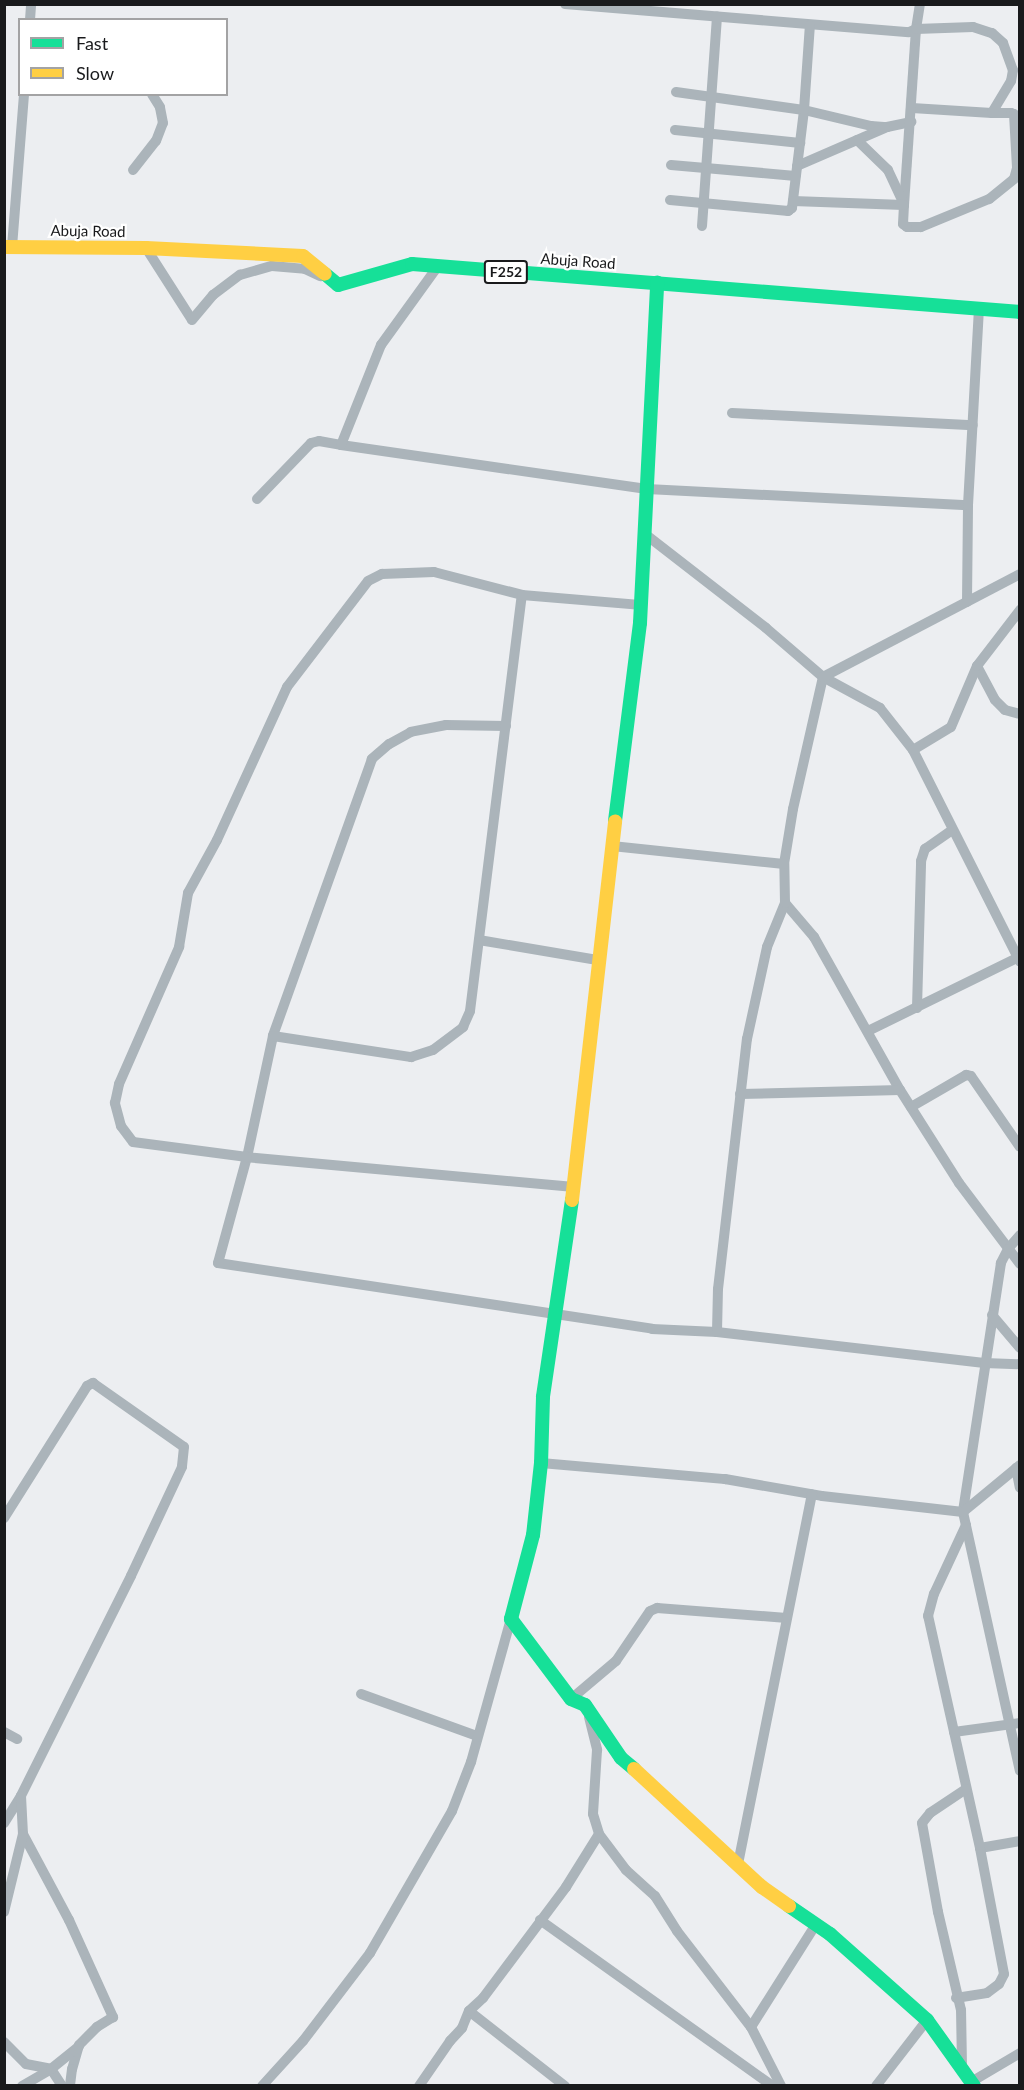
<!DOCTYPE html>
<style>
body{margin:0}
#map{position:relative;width:1024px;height:2090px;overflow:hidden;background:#eceef1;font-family:Lato,sans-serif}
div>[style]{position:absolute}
.street>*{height:10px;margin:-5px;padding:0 5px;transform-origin:5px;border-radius:5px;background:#abb4ba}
.fast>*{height:14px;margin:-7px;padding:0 7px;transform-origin:7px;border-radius:7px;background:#16e098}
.slow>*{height:14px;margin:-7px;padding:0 7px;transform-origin:7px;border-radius:7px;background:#ffcf43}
span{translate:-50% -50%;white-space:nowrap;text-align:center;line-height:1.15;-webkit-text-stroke:4.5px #fff;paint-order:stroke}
.shield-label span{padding:2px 4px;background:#fff;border:2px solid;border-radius:4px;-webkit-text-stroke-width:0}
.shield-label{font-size:14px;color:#191a1c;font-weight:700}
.street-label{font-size:15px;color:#191a1c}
.frame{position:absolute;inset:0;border:6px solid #191a1c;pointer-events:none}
.legend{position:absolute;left:18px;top:18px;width:210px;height:78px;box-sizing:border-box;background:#fff;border:2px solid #a3a3a4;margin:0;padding:8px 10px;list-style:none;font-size:18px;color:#191a1c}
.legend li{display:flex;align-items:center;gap:12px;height:30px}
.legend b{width:30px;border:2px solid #a3a3a4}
</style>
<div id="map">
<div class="street">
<i style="left:565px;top:4px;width:345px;rotate:4.7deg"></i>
<i style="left:909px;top:32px;width:8px;rotate:-23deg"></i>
<i style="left:916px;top:29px;width:25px;rotate:-81deg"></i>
<i style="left:30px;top:20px;width:16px;rotate:-86deg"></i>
<i style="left:676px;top:92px;width:129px;rotate:8deg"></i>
<i style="left:804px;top:110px;width:69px;rotate:13.4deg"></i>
<i style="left:871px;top:126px;width:16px;rotate:4deg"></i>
<i style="left:887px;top:127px;width:25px;rotate:-12deg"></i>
<i style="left:912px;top:108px;width:80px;rotate:3.6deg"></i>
<i style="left:992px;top:113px;width:19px"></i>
<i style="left:1011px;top:113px;width:3px;rotate:18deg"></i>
<i style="left:1014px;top:114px;width:54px;rotate:86.8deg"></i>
<i style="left:1017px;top:168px;width:11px;rotate:105deg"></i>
<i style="left:1014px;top:179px;width:32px;rotate:141deg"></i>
<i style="left:989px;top:199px;width:74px;rotate:157.6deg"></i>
<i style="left:921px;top:227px;width:14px;rotate:180deg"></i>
<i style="left:907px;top:227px;width:5px;rotate:-143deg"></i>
<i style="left:903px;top:224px;width:19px;rotate:-87deg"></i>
<i style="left:904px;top:205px;width:176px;rotate:-86.1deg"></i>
<i style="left:916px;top:29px;width:57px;rotate:-2deg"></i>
<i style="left:973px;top:27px;width:20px;rotate:18deg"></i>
<i style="left:992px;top:33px;width:15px;rotate:42deg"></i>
<i style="left:1003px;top:43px;width:29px;rotate:70deg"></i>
<i style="left:1013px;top:70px;width:11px;rotate:100deg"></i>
<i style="left:1011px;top:81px;width:37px;rotate:121deg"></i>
<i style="left:675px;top:130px;width:126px;rotate:5.9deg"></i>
<i style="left:857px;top:140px;width:43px;rotate:44.1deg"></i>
<i style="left:888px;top:170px;width:38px;rotate:65deg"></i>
<i style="left:671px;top:165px;width:125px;rotate:5deg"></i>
<i style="left:797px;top:166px;width:96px;rotate:-23.4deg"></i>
<i style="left:133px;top:170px;width:37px;rotate:-52deg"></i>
<i style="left:156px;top:141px;width:19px;rotate:-69deg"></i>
<i style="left:163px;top:123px;width:16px;rotate:-101deg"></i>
<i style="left:160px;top:107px;width:15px;rotate:-122deg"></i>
<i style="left:670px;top:200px;width:119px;rotate:5.3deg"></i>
<i style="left:788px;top:211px;width:5px;rotate:-37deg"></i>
<i style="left:792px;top:208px;width:99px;rotate:-83deg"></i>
<i style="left:804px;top:110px;width:85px;rotate:-86deg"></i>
<i style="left:793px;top:201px;width:111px;rotate:2.1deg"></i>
<i style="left:702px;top:226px;width:210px;rotate:-85.9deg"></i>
<i style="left:12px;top:247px;width:153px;rotate:-85.5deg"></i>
<i style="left:146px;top:248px;width:85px;rotate:57.4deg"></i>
<i style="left:192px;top:320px;width:33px;rotate:-50deg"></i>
<i style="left:213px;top:295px;width:34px;rotate:-37deg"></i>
<i style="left:240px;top:275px;width:33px;rotate:-16deg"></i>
<i style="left:272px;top:266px;width:33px;rotate:5deg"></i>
<i style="left:305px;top:269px;width:17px;rotate:25deg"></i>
<i style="left:732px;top:413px;width:241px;rotate:2.9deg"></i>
<i style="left:341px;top:445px;width:309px;rotate:8.2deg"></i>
<i style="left:647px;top:489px;width:321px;rotate:2.9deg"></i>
<i style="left:257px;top:499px;width:78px;rotate:-46deg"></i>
<i style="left:311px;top:443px;width:8px;rotate:-14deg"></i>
<i style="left:319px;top:441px;width:22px;rotate:10deg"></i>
<i style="left:341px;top:445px;width:108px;rotate:-68.2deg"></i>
<i style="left:381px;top:345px;width:97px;rotate:-54.2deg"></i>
<i style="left:645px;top:534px;width:153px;rotate:37.8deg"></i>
<i style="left:766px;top:628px;width:75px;rotate:40.7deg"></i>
<i style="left:823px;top:677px;width:65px;rotate:28.5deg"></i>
<i style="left:880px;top:708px;width:53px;rotate:51.8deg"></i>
<i style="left:913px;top:750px;width:237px;rotate:63.2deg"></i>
<i style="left:967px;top:602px;width:97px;rotate:-89.4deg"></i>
<i style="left:968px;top:505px;width:196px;rotate:-86.8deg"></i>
<i style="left:977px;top:666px;width:38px;rotate:62deg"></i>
<i style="left:995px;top:700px;width:14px;rotate:45deg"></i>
<i style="left:1005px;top:710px;width:16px;rotate:15deg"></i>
<i style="left:506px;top:726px;width:60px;rotate:-179deg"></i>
<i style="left:446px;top:725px;width:36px;rotate:169deg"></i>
<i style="left:411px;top:732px;width:25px;rotate:151deg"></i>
<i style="left:389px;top:744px;width:23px;rotate:139deg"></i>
<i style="left:372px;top:759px;width:294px;rotate:109.7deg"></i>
<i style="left:273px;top:1036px;width:124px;rotate:102.1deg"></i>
<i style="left:247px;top:1157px;width:110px;rotate:105.3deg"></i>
<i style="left:218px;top:1263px;width:439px;rotate:8.6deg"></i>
<i style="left:652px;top:1329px;width:65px;rotate:2.6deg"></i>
<i style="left:717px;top:1332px;width:269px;rotate:6.6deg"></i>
<i style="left:984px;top:1363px;width:36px;rotate:2deg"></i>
<i style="left:913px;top:750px;width:44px;rotate:-31.2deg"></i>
<i style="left:951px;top:727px;width:66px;rotate:-66.9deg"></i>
<i style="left:977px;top:666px;width:71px;rotate:-52.5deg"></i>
<i style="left:612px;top:846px;width:173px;rotate:6deg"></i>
<i style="left:785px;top:903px;width:45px;rotate:49.5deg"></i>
<i style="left:814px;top:937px;width:176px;rotate:60.7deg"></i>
<i style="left:900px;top:1090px;width:110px;rotate:57.6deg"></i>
<i style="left:959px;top:1183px;width:101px;rotate:53deg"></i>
<i style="left:479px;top:940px;width:120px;rotate:9.6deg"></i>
<i style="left:917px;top:1008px;width:147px;rotate:-88.4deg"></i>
<i style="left:921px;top:861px;width:13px;rotate:-72deg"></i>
<i style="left:925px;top:849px;width:33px;rotate:-35deg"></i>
<i style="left:868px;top:1031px;width:166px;rotate:-26.1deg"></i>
<i style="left:273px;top:1036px;width:140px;rotate:8.7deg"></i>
<i style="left:411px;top:1057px;width:23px;rotate:-18deg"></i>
<i style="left:433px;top:1050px;width:38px;rotate:-37deg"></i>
<i style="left:463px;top:1027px;width:17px;rotate:-66deg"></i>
<i style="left:470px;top:1011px;width:419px;rotate:-82.9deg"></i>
<i style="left:740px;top:1094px;width:160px;rotate:-1.4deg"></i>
<i style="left:911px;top:1107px;width:64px;rotate:-30.2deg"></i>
<i style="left:966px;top:1075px;width:5px;rotate:11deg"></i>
<i style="left:971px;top:1076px;width:86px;rotate:55.4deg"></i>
<i style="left:574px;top:1187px;width:328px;rotate:-174.8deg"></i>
<i style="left:247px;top:1157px;width:115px;rotate:-172.5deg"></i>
<i style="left:133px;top:1142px;width:20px;rotate:-127deg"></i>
<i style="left:121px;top:1126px;width:24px;rotate:-105deg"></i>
<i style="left:115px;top:1103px;width:19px;rotate:-78deg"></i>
<i style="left:119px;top:1084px;width:150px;rotate:-66.3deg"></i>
<i style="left:179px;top:947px;width:55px;rotate:-80.5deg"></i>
<i style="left:188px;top:893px;width:60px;rotate:-61.3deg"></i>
<i style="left:217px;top:840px;width:168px;rotate:-65.4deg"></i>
<i style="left:287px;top:687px;width:133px;rotate:-52.6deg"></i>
<i style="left:368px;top:581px;width:16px;rotate:-27deg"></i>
<i style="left:382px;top:574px;width:52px;rotate:-2.2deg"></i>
<i style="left:434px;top:572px;width:91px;rotate:14.6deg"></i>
<i style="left:522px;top:595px;width:118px;rotate:4.8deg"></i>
<i style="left:1020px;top:1235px;width:18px;rotate:131deg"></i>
<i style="left:1008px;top:1249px;width:16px;rotate:117deg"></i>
<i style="left:1001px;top:1263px;width:252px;rotate:98.7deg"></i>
<i style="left:963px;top:1512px;width:265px;rotate:77.6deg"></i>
<i style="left:992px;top:1315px;width:43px;rotate:49.7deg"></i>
<i style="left:717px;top:1332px;width:43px;rotate:-88.7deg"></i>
<i style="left:718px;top:1289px;width:252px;rotate:-83.4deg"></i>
<i style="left:747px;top:1039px;width:94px;rotate:-77.7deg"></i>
<i style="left:767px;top:947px;width:48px;rotate:-67.8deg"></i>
<i style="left:785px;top:903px;width:39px;rotate:-91deg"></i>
<i style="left:784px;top:864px;width:56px;rotate:-80.7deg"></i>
<i style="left:793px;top:809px;width:135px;rotate:-77.2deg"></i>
<i style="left:823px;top:677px;width:222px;rotate:-27.6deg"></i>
<i style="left:541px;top:1463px;width:185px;rotate:5deg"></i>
<i style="left:725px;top:1479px;width:98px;rotate:9.9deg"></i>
<i style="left:822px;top:1496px;width:142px;rotate:6.5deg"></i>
<i style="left:963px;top:1512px;width:74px;rotate:-39.5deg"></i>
<i style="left:1016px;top:1468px;width:20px;rotate:79deg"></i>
<i style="left:4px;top:1518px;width:156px;rotate:-57.8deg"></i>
<i style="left:87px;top:1386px;width:7px;rotate:-27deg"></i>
<i style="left:93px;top:1383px;width:111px;rotate:35.1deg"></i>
<i style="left:184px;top:1447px;width:20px;rotate:96deg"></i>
<i style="left:182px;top:1467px;width:120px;rotate:115.1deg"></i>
<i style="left:131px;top:1576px;width:246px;rotate:116.6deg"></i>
<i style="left:21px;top:1796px;width:32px;rotate:122deg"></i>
<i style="left:361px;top:1694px;width:123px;rotate:19.9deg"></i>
<i style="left:571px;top:1699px;width:59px;rotate:-40.2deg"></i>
<i style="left:616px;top:1661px;width:60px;rotate:-55.8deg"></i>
<i style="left:650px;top:1611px;width:8px;rotate:-23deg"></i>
<i style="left:657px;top:1608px;width:130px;rotate:4.4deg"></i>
<i style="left:589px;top:1717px;width:34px;rotate:76deg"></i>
<i style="left:597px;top:1750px;width:64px;rotate:93.6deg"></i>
<i style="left:593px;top:1814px;width:21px;rotate:73deg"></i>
<i style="left:599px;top:1834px;width:45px;rotate:53.1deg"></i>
<i style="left:626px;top:1870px;width:39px;rotate:42deg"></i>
<i style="left:655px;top:1896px;width:41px;rotate:57.8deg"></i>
<i style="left:677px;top:1931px;width:121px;rotate:52.4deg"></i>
<i style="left:751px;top:2027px;width:66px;rotate:63deg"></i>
<i style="left:4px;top:1732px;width:15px;rotate:28deg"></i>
<i style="left:954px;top:1732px;width:67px;rotate:-7.8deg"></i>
<i style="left:21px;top:1796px;width:38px;rotate:87deg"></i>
<i style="left:23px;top:1834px;width:98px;rotate:61.9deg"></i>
<i style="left:69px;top:1920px;width:107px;rotate:65.6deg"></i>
<i style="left:113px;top:2017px;width:19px;rotate:148deg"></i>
<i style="left:97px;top:2027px;width:25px;rotate:135deg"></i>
<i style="left:79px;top:2045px;width:25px;rotate:106deg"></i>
<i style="left:72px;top:2069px;width:17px;rotate:97deg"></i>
<i style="left:980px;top:1848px;width:41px;rotate:-9.9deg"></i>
<i style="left:738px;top:1864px;width:377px;rotate:-78.7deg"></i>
<i style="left:4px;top:1912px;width:80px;rotate:-76.3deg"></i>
<i style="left:540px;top:1920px;width:286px;rotate:35.5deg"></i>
<i style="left:956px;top:1998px;width:31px;rotate:-9deg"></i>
<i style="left:987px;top:1993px;width:15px;rotate:-37deg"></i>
<i style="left:999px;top:1984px;width:11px;rotate:-63deg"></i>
<i style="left:1004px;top:1974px;width:128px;rotate:-100.8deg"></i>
<i style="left:980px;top:1848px;width:238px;rotate:-102.6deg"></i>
<i style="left:928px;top:1616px;width:23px;rotate:-75deg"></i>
<i style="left:934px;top:1594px;width:76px;rotate:-65.1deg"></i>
<i style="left:469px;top:2011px;width:122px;rotate:38deg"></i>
<i style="left:751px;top:2027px;width:122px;rotate:-57.7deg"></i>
<i style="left:4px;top:2042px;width:31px;rotate:45deg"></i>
<i style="left:26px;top:2064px;width:25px;rotate:11deg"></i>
<i style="left:51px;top:2069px;width:20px;rotate:57deg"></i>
<i style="left:962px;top:2066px;width:56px;rotate:-91deg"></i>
<i style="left:961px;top:2010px;width:101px;rotate:-103.2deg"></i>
<i style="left:938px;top:1912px;width:90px;rotate:-100.2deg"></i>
<i style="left:922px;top:1823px;width:13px;rotate:-51deg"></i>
<i style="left:930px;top:1813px;width:43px;rotate:-33.7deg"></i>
<i style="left:971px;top:2082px;width:57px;rotate:-30.6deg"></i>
<i style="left:22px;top:2086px;width:34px;rotate:-30deg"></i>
<i style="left:51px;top:2069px;width:36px;rotate:-39deg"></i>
<i style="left:262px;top:2086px;width:61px;rotate:-47.7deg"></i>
<i style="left:303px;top:2041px;width:111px;rotate:-52.7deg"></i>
<i style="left:370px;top:1953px;width:164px;rotate:-60deg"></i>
<i style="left:452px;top:1811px;width:53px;rotate:-68.8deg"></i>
<i style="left:471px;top:1762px;width:148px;rotate:-74.4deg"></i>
<i style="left:419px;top:2086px;width:55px;rotate:-55.4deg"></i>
<i style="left:450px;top:2041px;width:18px;rotate:-47deg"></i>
<i style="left:462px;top:2028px;width:18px;rotate:-68deg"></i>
<i style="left:469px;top:2011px;width:19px;rotate:-43deg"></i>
<i style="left:483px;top:1998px;width:139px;rotate:-53.2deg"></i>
<i style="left:566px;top:1887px;width:62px;rotate:-58.1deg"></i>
<i style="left:876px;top:2086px;width:83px;rotate:-52.3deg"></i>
</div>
<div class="fast">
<i style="left:325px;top:274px;width:17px;rotate:40deg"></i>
<i style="left:338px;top:285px;width:77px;rotate:-15.8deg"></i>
<i style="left:412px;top:264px;width:610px;rotate:4.51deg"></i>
<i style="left:615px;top:821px;width:200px;rotate:-82.8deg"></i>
<i style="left:640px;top:623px;width:341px;rotate:-87.1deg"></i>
<i style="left:572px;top:1200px;width:199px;rotate:98.4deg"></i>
<i style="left:543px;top:1397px;width:66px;rotate:91.7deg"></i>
<i style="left:541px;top:1463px;width:72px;rotate:96.3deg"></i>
<i style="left:533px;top:1535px;width:87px;rotate:104.7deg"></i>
<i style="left:511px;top:1619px;width:100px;rotate:53.1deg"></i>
<i style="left:571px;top:1699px;width:15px;rotate:23deg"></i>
<i style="left:585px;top:1705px;width:64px;rotate:55.8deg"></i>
<i style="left:621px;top:1758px;width:17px;rotate:40deg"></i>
<i style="left:789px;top:1906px;width:50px;rotate:34.3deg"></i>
<i style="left:830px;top:1934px;width:130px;rotate:41.6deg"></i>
<i style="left:927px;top:2020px;width:81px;rotate:54.5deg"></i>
</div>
<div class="slow">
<i style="left:4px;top:247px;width:142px;rotate:0.4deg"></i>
<i style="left:146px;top:248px;width:157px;rotate:2.9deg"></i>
<i style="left:303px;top:256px;width:28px;rotate:39deg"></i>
<i style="left:572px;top:1200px;width:381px;rotate:-83.5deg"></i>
<i style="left:634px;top:1769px;width:174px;rotate:42.7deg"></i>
<i style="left:762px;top:1887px;width:33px;rotate:35deg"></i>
</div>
<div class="shield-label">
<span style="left:506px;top:272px">F252</span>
</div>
<div class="street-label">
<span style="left:88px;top:231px;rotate:1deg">Abuja Road</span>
<span style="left:578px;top:261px;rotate:4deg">Abuja Road</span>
</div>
<div class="frame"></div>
<ul class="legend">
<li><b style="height:8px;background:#16e098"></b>Fast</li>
<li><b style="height:8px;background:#ffcf43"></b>Slow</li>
</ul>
</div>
